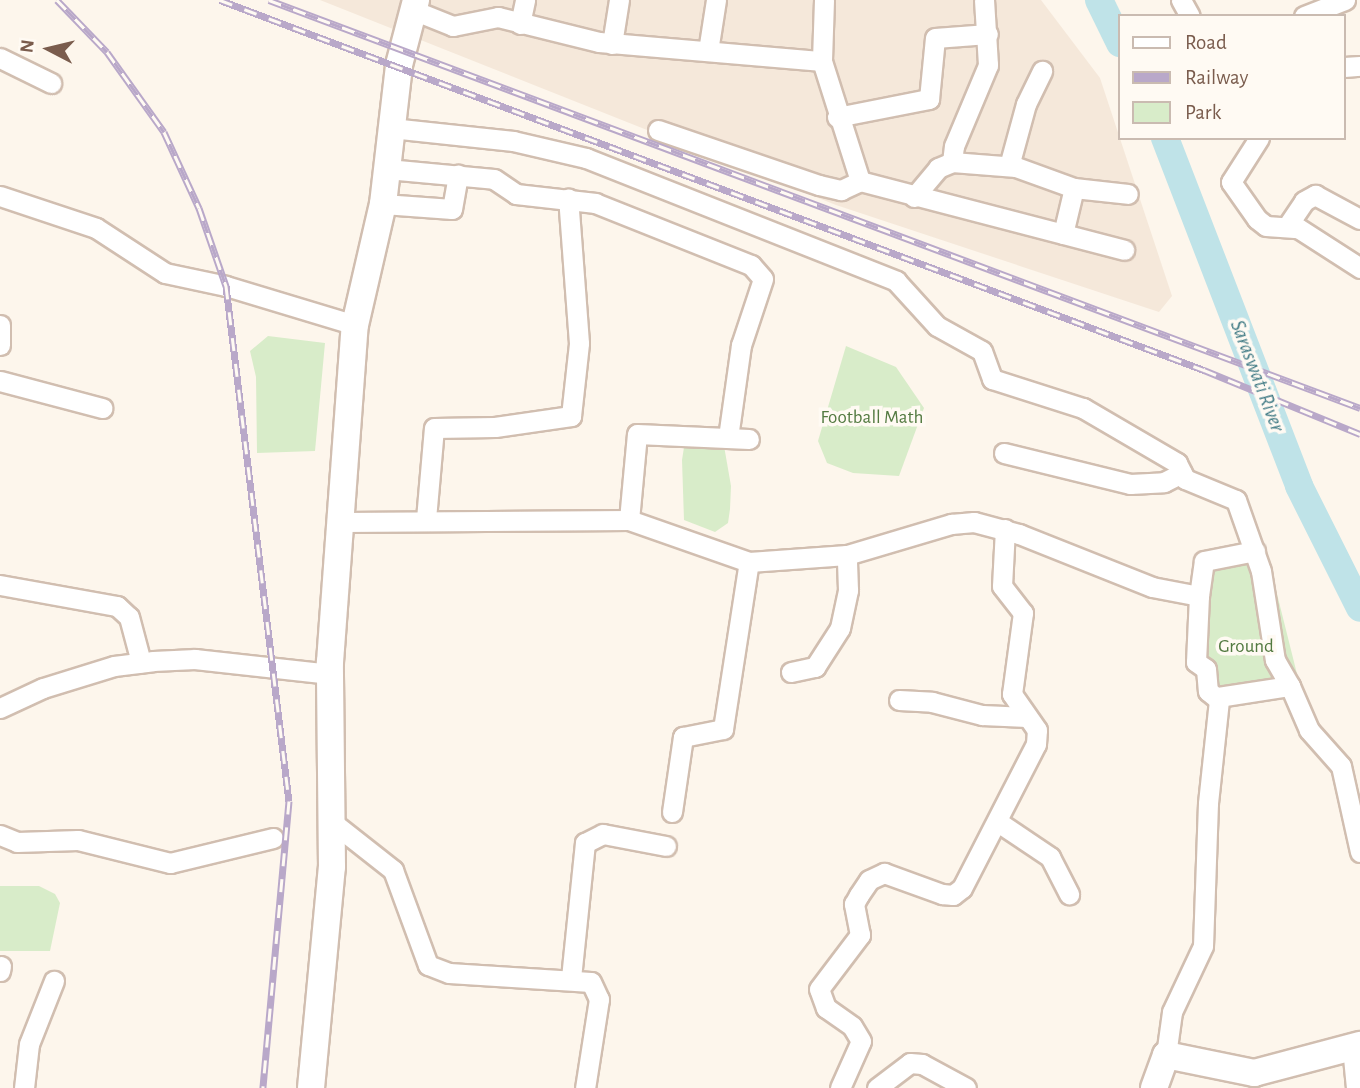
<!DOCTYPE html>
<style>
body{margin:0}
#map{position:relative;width:1360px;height:1088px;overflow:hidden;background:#fdf6ec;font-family:"Alegreya Sans",sans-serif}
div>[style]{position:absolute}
.residential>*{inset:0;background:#f5e8da}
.green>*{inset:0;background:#d8ecc9}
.river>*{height:28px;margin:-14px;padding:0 14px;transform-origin:14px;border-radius:14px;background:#bfe3e8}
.roads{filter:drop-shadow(2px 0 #d1beb0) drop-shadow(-2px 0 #d1beb0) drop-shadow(0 2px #d1beb0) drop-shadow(0 -2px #d1beb0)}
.street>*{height:19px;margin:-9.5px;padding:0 9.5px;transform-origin:9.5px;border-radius:9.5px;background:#fff}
.secondary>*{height:26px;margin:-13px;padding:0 13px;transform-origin:13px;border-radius:13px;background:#fff}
.rail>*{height:7px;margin-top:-3.5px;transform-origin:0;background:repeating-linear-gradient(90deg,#fffaf3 0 13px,#b9a8c9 0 26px);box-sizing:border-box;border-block:2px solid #b9a8c9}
span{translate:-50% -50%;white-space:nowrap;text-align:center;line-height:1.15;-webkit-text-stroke:7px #fffaf3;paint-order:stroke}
.park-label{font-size:19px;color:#537a41}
.water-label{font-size:21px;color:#437c86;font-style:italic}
.legend{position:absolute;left:1118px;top:14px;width:228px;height:126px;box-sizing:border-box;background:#fffaf3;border:2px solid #cabbb1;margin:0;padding:9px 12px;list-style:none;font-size:21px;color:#7a5c4d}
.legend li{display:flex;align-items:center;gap:14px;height:35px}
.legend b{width:35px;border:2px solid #cabbb1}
.north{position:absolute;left:14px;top:14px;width:70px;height:70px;-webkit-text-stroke:5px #fffaf3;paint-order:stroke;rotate:277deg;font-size:19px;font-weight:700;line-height:28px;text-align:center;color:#7a5c4d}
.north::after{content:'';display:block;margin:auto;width:24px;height:32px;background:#7a5c4d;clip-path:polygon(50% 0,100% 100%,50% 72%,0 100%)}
</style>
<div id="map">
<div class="residential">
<i style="clip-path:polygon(320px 0,1041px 0,1100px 78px,1172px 296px,1159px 312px,836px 205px)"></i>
</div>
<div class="green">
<i style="clip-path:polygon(268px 336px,325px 343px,315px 451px,257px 453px,256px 377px,250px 351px)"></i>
<i style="clip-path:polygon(846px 346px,896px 367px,924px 408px,899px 476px,853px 473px,827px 463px,818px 441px)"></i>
<i style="clip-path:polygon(723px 440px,731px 486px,730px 509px,728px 523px,715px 532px,684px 520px,682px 460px,685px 441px)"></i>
<i style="clip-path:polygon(1267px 554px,1300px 686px,1203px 694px,1202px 565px)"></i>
<i style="clip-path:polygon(0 886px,39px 886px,55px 894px,60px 903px,50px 951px,0 951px)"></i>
</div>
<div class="river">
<i style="left:1099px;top:0;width:48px;rotate:64deg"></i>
<i style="left:1165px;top:138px;width:373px;rotate:68.9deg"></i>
<i style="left:1299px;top:486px;width:136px;rotate:63.4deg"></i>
</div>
<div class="roads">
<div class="street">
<i style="left:824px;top:0;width:61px;rotate:91.9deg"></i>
<i style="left:822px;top:61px;width:126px;rotate:72.4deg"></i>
<i style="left:860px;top:181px;width:273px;rotate:14.6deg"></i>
<i style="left:1181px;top:0;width:18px;rotate:61deg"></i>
<i style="left:413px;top:10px;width:43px;rotate:21.8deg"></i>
<i style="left:453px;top:26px;width:46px;rotate:-11.3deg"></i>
<i style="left:498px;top:17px;width:104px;rotate:13.9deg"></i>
<i style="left:599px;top:42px;width:224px;rotate:4.9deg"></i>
<i style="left:1304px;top:16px;width:44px;rotate:-21.3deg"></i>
<i style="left:520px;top:24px;width:25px;rotate:-78deg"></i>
<i style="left:612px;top:44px;width:45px;rotate:-81deg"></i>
<i style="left:708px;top:51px;width:52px;rotate:-81.1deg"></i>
<i style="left:0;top:58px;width:57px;rotate:26.1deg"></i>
<i style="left:1344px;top:67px;width:16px;rotate:-4deg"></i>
<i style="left:837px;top:117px;width:94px;rotate:-11.1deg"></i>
<i style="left:929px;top:99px;width:61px;rotate:-84.4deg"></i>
<i style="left:935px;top:38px;width:53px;rotate:-4.3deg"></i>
<i style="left:391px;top:128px;width:123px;rotate:6.1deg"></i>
<i style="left:513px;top:141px;width:75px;rotate:13.1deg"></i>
<i style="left:586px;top:158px;width:334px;rotate:21.6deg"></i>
<i style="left:896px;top:281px;width:61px;rotate:47.7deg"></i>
<i style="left:937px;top:326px;width:51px;rotate:29.1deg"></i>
<i style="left:982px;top:351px;width:30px;rotate:70deg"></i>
<i style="left:992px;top:379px;width:96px;rotate:17.7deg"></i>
<i style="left:1083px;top:408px;width:109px;rotate:30.3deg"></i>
<i style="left:1177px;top:463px;width:18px;rotate:63deg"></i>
<i style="left:1185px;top:479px;width:55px;rotate:22.4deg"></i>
<i style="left:1236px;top:500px;width:75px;rotate:70.6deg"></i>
<i style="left:1261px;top:571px;width:90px;rotate:81.1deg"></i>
<i style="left:1275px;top:660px;width:30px;rotate:60deg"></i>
<i style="left:658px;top:130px;width:170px;rotate:18.9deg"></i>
<i style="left:819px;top:185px;width:23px;rotate:13deg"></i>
<i style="left:841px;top:190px;width:21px;rotate:-25deg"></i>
<i style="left:1259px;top:138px;width:52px;rotate:122.5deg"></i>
<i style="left:1231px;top:182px;width:45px;rotate:54.9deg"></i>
<i style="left:1257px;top:219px;width:11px;rotate:38deg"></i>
<i style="left:1266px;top:226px;width:32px;rotate:4deg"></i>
<i style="left:1298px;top:228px;width:74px;rotate:32.8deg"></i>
<i style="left:952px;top:162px;width:16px;rotate:-83deg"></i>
<i style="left:954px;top:146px;width:88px;rotate:-67.2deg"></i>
<i style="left:988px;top:65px;width:65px;rotate:-93.5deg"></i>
<i style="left:1009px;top:166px;width:64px;rotate:-74.7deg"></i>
<i style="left:1026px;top:104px;width:37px;rotate:-64deg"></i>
<i style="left:387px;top:169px;width:107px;rotate:5.3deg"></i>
<i style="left:494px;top:179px;width:27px;rotate:34deg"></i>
<i style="left:516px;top:194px;width:80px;rotate:6.5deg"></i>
<i style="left:595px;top:203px;width:168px;rotate:21.7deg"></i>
<i style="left:751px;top:265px;width:18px;rotate:49deg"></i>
<i style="left:763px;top:279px;width:70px;rotate:108.4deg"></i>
<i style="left:741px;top:345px;width:94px;rotate:98deg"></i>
<i style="left:0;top:196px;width:101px;rotate:18.4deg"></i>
<i style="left:96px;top:228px;width:82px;rotate:33.1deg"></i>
<i style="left:165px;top:273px;width:62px;rotate:12deg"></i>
<i style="left:226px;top:286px;width:135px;rotate:16.8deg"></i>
<i style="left:914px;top:197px;width:38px;rotate:-50deg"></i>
<i style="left:938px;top:168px;width:15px;rotate:-23deg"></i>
<i style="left:952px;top:162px;width:64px;rotate:4.5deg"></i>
<i style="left:1016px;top:167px;width:62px;rotate:19.9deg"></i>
<i style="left:1074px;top:188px;width:54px;rotate:6.3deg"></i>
<i style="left:383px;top:204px;width:69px;rotate:4.1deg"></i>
<i style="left:452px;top:209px;width:35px;rotate:-80deg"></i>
<i style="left:1288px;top:225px;width:29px;rotate:-56deg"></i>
<i style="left:1304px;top:201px;width:13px;rotate:-29deg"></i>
<i style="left:1315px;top:195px;width:51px;rotate:28.1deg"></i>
<i style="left:1063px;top:234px;width:47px;rotate:-76.6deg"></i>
<i style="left:0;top:325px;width:20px;rotate:90deg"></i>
<i style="left:0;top:381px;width:106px;rotate:14.8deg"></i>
<i style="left:1004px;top:453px;width:130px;rotate:13.8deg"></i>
<i style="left:1130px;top:484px;width:34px;rotate:-3deg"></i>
<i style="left:1164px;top:482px;width:20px;rotate:-27deg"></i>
<i style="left:426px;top:519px;width:91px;rotate:-85deg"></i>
<i style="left:434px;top:428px;width:61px;rotate:-0.9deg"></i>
<i style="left:495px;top:427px;width:77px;rotate:-8.2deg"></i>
<i style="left:571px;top:416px;width:73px;rotate:-83.7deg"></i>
<i style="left:579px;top:343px;width:145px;rotate:-94.3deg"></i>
<i style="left:629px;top:520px;width:86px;rotate:-84.7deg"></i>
<i style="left:637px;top:434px;width:112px;rotate:2.6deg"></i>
<i style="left:343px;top:522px;width:286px;rotate:-0.4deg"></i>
<i style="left:629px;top:520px;width:127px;rotate:19.3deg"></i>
<i style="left:749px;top:562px;width:98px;rotate:-4.1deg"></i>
<i style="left:847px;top:555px;width:109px;rotate:-16.6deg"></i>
<i style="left:951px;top:524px;width:23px;rotate:-5deg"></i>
<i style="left:974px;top:522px;width:47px;rotate:14.9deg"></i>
<i style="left:1019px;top:534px;width:143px;rotate:21.7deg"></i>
<i style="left:1152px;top:587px;width:48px;rotate:10.8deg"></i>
<i style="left:1199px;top:596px;width:66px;rotate:92.6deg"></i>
<i style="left:1196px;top:662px;width:12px;rotate:35deg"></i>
<i style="left:1206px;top:669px;width:22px;rotate:85deg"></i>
<i style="left:1208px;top:691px;width:14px;rotate:39deg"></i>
<i style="left:1219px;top:700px;width:104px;rotate:96.1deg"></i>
<i style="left:1208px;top:803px;width:143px;rotate:92deg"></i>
<i style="left:1203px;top:946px;width:73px;rotate:115.2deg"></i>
<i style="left:1172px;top:1012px;width:43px;rotate:97.9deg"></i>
<i style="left:0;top:585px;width:119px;rotate:10.2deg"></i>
<i style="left:117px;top:606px;width:16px;rotate:43deg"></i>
<i style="left:129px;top:617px;width:47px;rotate:75.1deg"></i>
<i style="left:1199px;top:596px;width:35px;rotate:-82deg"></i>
<i style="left:1204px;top:561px;width:52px;rotate:-11.1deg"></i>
<i style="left:791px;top:672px;width:25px;rotate:-12deg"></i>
<i style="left:815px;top:667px;width:46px;rotate:-57.3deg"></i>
<i style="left:840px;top:628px;width:39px;rotate:-78deg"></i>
<i style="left:848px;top:590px;width:35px;rotate:-92deg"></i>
<i style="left:1218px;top:697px;width:73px;rotate:-8.7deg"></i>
<i style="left:1290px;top:686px;width:48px;rotate:66.6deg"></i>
<i style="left:1309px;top:730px;width:48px;rotate:48.4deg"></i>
<i style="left:1341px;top:766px;width:88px;rotate:77.5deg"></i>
<i style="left:899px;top:700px;width:33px;rotate:3deg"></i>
<i style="left:932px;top:702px;width:52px;rotate:14.6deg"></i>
<i style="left:982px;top:715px;width:45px;rotate:2.5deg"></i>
<i style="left:0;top:708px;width:47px;rotate:-24.9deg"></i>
<i style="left:43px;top:688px;width:74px;rotate:-17.2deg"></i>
<i style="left:114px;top:666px;width:39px;rotate:-7deg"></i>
<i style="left:153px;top:661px;width:42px;rotate:-2.7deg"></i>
<i style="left:195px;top:659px;width:136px;rotate:6.3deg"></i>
<i style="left:672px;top:812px;width:76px;rotate:-81.7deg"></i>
<i style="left:683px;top:737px;width:41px;rotate:-11.3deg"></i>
<i style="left:723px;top:729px;width:169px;rotate:-81.2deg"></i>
<i style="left:332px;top:822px;width:78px;rotate:38.2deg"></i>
<i style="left:393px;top:870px;width:101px;rotate:69.8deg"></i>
<i style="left:428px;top:965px;width:22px;rotate:21deg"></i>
<i style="left:449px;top:973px;width:142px;rotate:3.6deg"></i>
<i style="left:591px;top:982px;width:19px;rotate:65deg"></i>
<i style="left:599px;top:999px;width:90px;rotate:98.9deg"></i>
<i style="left:998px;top:822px;width:63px;rotate:33.9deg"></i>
<i style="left:1050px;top:857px;width:42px;rotate:62.8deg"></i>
<i style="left:0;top:835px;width:18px;rotate:22deg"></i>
<i style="left:17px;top:842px;width:61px;rotate:-1.9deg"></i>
<i style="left:78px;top:840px;width:95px;rotate:14deg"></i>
<i style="left:170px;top:863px;width:106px;rotate:-13.6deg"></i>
<i style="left:0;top:971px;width:5px;rotate:-79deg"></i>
<i style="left:571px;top:978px;width:136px;rotate:-84.1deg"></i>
<i style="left:585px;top:843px;width:20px;rotate:-27deg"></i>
<i style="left:603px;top:834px;width:64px;rotate:10.8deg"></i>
<i style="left:1352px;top:1047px;width:41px;rotate:84.4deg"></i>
<i style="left:24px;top:1088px;width:44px;rotate:-83.5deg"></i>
<i style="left:29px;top:1044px;width:68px;rotate:-68.4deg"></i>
<i style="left:840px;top:1088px;width:51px;rotate:-65.9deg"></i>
<i style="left:861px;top:1041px;width:17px;rotate:-121deg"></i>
<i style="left:852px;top:1026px;width:32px;rotate:-145deg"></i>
<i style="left:826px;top:1008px;width:20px;rotate:-110deg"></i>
<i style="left:819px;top:989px;width:68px;rotate:-52.8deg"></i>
<i style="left:860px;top:935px;width:32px;rotate:-101deg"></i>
<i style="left:854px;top:904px;width:10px;rotate:-61deg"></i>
<i style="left:859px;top:895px;width:18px;rotate:-56deg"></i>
<i style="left:869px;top:880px;width:17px;rotate:-25deg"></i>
<i style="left:884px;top:873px;width:62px;rotate:19.9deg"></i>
<i style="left:942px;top:894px;width:11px;rotate:5deg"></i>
<i style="left:953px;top:895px;width:11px;rotate:-38deg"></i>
<i style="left:962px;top:888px;width:162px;rotate:-62.8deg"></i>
<i style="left:1036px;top:744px;width:14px;rotate:-86deg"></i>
<i style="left:1037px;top:730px;width:44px;rotate:-124.8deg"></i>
<i style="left:1012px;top:694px;width:82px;rotate:-82.3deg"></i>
<i style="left:1023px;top:613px;width:34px;rotate:-128deg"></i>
<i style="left:1002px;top:586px;width:57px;rotate:-87deg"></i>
<i style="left:877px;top:1088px;width:41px;rotate:-37.1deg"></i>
<i style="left:910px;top:1063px;width:12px;rotate:5deg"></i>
<i style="left:922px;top:1064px;width:50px;rotate:28.6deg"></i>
</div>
<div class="secondary">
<i style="left:311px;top:1088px;width:222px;rotate:-84.6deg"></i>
<i style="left:332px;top:867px;width:205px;rotate:-90.6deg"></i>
<i style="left:330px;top:662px;width:338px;rotate:-85.8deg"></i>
<i style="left:355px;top:325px;width:124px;rotate:-77deg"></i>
<i style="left:383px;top:204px;width:140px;rotate:-83.4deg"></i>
<i style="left:399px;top:65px;width:67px;rotate:-75.3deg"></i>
<i style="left:1154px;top:1088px;width:35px;rotate:-70deg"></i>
<i style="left:1166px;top:1055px;width:90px;rotate:11.6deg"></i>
<i style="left:1254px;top:1073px;width:110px;rotate:-14.8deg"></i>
</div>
</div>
<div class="rail">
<i style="left:57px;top:0;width:72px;rotate:46.1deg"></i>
<i style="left:107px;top:52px;width:98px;rotate:54.5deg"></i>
<i style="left:164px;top:132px;width:84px;rotate:65.3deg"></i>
<i style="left:199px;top:208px;width:83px;rotate:70.9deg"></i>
<i style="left:226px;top:286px;width:519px;rotate:83.03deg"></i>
<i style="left:289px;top:801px;width:288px;rotate:95.2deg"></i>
<i style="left:220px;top:0;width:1051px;rotate:20.61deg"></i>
<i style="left:1204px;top:370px;width:169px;rotate:22.3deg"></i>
<i style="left:269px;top:0;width:1165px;rotate:20.5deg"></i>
</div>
<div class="park-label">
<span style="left:872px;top:418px">Football Math</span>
<span style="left:1246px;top:647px">Ground</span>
</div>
<div class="water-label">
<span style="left:1257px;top:376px;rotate:69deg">Saraswati River</span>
</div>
<ul class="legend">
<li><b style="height:9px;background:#fff"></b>Road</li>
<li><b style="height:9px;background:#b9a8c9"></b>Railway</li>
<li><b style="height:19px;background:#d8ecc9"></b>Park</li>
</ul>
<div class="north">N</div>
</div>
